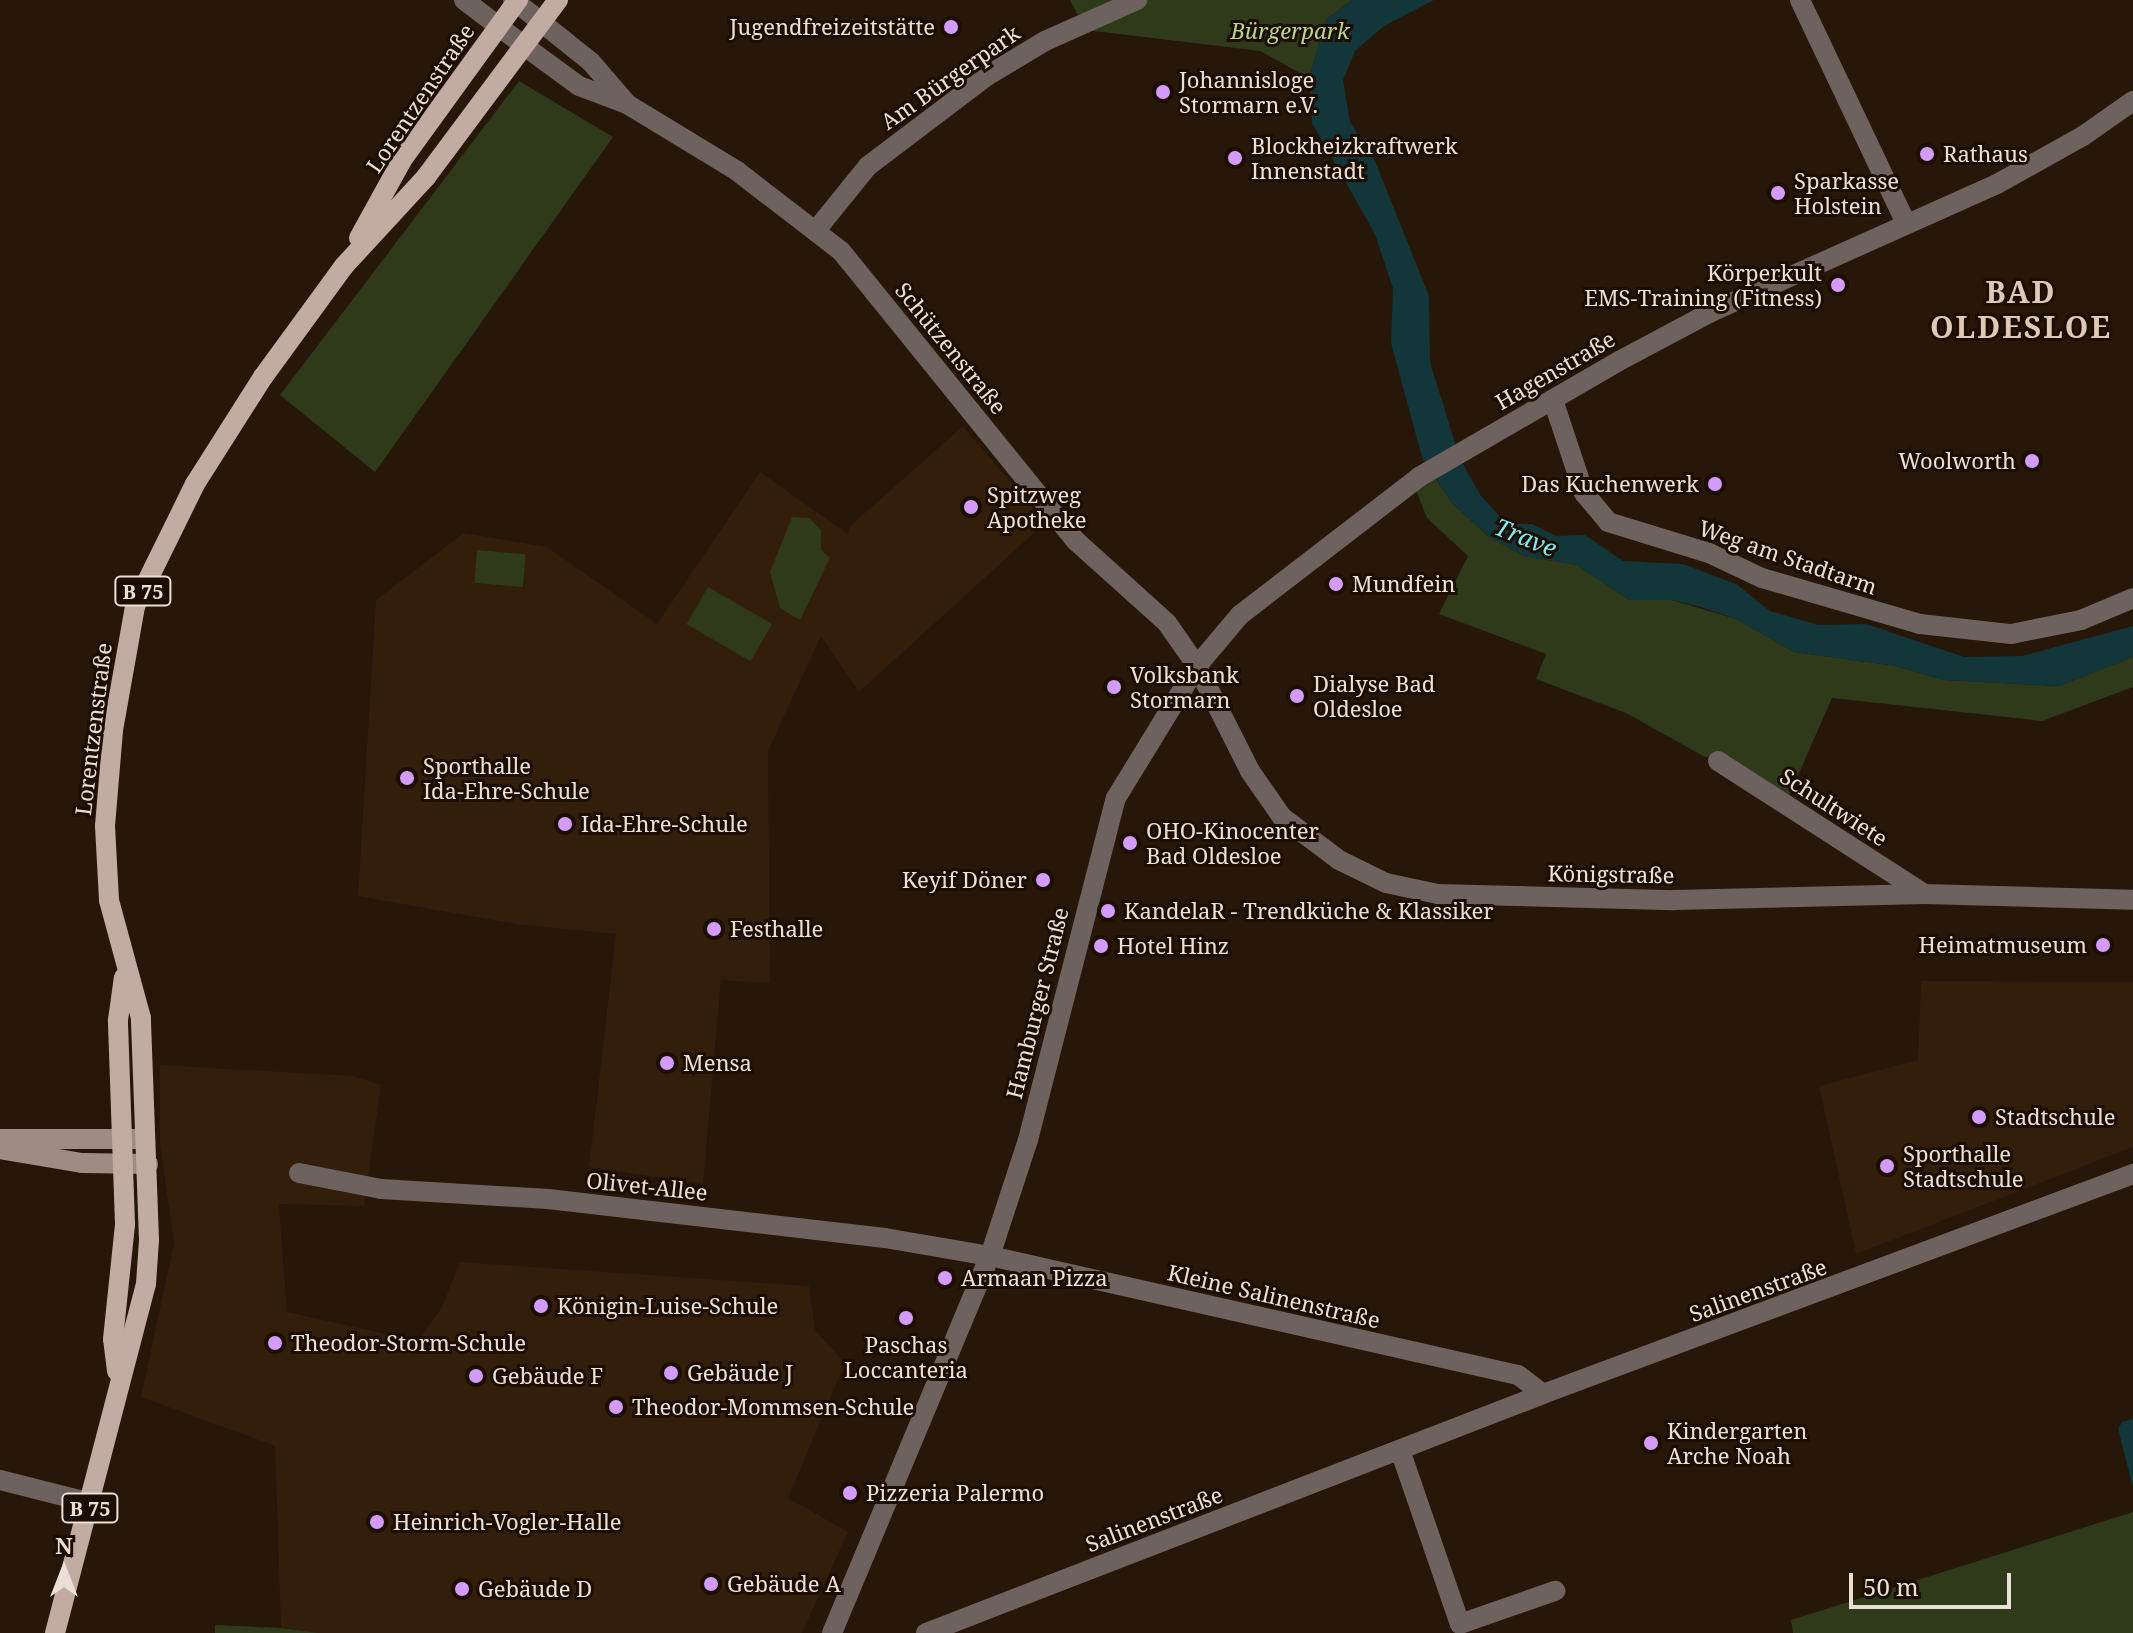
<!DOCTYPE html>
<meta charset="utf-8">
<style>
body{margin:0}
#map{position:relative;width:2133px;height:1633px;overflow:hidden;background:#261708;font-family:"Noto Serif",serif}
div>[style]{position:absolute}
.built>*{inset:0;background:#321e0a}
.green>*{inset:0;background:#2e3a19;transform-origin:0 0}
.water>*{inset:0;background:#123639}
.minor>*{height:20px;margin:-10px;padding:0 10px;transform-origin:10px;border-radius:10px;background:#6d625e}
.tertiary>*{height:20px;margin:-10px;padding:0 10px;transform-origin:10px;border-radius:10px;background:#6d625e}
.secondary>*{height:20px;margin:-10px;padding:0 10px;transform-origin:10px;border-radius:10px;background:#9d8b84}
.primary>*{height:20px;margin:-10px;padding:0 10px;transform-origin:10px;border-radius:10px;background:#c2aba2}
.dots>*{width:22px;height:22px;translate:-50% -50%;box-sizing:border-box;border:4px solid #1c0e02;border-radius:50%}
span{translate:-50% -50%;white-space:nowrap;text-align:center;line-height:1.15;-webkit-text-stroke:6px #1c0e02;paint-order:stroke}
.shield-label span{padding:2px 6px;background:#1c0e02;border:2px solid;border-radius:6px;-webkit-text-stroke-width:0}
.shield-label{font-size:20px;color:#ebe0d7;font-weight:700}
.poi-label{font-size:22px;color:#ebe0d7}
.right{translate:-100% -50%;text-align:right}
.left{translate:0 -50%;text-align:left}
.park-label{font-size:22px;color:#b9d58e;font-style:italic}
.street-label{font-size:22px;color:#ebe0d7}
.water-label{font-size:24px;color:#7fe8f1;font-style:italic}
.district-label{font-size:30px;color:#dec9b6;font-weight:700;letter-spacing:2px}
.north{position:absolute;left:24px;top:1529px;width:80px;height:80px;-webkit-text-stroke:6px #1c0e02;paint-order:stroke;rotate:0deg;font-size:22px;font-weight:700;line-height:32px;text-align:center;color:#ebe0d7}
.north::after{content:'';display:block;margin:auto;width:28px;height:36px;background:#ebe0d7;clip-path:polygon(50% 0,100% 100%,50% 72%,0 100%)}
.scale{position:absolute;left:1849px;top:1573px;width:162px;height:36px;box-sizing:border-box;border:4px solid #ebe0d7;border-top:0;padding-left:10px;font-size:24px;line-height:28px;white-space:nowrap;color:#ebe0d7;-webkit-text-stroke:6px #1c0e02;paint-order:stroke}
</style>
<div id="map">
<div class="built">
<i style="clip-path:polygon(963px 426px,1045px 523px,859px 692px,821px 636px,768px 751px,770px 983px,721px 980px,703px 1184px,589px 1167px,616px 934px,516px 924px,358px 896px,376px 600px,464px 533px,547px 547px,657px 624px,760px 472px,848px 534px,849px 527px)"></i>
<i style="clip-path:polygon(1921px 981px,2133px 982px,2133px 1147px,1856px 1254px,1819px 1086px,1918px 1060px)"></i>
<i style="clip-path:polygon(160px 1065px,353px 1076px,381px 1085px,364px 1206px,279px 1204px,287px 1312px,386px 1334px,410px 1353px,442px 1307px,460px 1262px,809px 1286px,815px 1330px,845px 1363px,788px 1498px,848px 1532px,802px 1633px,319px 1633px,281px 1628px,275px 1446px,141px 1397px,174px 1243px,160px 1146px)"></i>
</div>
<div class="green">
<i style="clip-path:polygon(1070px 0,1352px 0,1327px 19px,1309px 78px,1260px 51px,1086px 30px)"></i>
<i style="clip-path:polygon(519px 81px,613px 137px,375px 472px,280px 395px)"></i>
<i style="clip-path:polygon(1434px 476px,1452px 503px,1488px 536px,1524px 556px,1577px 565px,1629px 600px,1672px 600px,1736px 619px,1794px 652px,1896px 666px,1944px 680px,2059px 686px,2133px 657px,2133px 687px,2042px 721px,1832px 698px,1789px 796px,1729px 756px,1705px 757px,1626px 713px,1536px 679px,1546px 654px,1439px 614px,1468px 556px,1427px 518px,1415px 488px)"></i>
<i style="clip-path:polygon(792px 517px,809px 518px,821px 530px,821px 550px,830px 558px,800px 620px,780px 608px,770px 572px)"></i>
<i style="left:477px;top:550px;width:49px;height:33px;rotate:5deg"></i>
<i style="left:708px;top:587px;width:74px;height:43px;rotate:30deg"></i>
<i style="clip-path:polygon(2133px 1512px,2133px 1633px,1793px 1633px,1791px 1620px)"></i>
<i style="clip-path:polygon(215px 1625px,281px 1628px,319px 1633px,215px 1633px)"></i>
</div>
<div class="water">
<i style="clip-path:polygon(1352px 0,1434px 0,1384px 26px,1355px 51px,1343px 80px,1350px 122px,1375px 161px,1429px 296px,1430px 362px,1460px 459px,1481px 496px,1507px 524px,1532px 524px,1556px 536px,1585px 535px,1623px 561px,1683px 564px,1736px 584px,1770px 611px,1818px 625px,1866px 624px,1964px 657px,2022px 656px,2133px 626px,2133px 657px,2059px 686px,1944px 680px,1896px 666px,1794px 652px,1736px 619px,1701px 607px,1672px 600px,1629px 600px,1577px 565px,1524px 556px,1488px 536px,1452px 503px,1422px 457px,1391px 343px,1393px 288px,1375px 234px,1312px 123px,1309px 78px,1327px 19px)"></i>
<i style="clip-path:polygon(2133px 1419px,2133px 1487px,2118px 1429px,2122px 1422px)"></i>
</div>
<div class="minor">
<i style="left:1800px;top:0;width:247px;rotate:64.6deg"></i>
<i style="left:541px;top:22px;width:64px;rotate:38.7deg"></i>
<i style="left:591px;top:62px;width:55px;rotate:49.4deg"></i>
<i style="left:523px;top:45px;width:69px;rotate:36.2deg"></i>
<i style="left:579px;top:86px;width:51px;rotate:20.6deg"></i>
<i style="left:627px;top:104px;width:129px;rotate:31.3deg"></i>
<i style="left:737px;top:171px;width:131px;rotate:37.6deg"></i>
<i style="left:841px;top:251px;width:373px;rotate:51deg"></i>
<i style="left:1076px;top:541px;width:122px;rotate:42deg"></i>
<i style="left:1167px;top:623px;width:52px;rotate:55.1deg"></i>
<i style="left:1197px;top:666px;width:118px;rotate:63.2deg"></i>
<i style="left:1250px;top:771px;width:56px;rotate:55.2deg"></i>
<i style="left:1282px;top:817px;width:71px;rotate:37deg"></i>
<i style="left:1339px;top:860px;width:52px;rotate:26.1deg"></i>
<i style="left:1386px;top:883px;width:53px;rotate:11.9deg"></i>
<i style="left:1438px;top:894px;width:236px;rotate:1.5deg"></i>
<i style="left:1674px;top:900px;width:250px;rotate:-1.4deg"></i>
<i style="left:1924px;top:894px;width:209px;rotate:1.6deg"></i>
<i style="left:817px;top:229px;width:81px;rotate:-51deg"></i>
<i style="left:868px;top:166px;width:149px;rotate:-37.1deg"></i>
<i style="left:987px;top:76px;width:68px;rotate:-31.1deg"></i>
<i style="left:1045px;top:41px;width:101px;rotate:-24deg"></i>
<i style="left:1553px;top:400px;width:98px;rotate:71.6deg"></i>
<i style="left:1584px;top:493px;width:38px;rotate:50deg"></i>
<i style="left:1608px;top:522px;width:106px;rotate:17.1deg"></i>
<i style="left:1709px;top:553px;width:59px;rotate:25.3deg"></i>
<i style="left:1762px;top:578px;width:165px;rotate:16.2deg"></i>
<i style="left:1920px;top:624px;width:92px;rotate:6.3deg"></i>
<i style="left:2011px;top:634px;width:71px;rotate:-11.3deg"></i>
<i style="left:2081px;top:620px;width:56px;rotate:-22.9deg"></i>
<i style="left:1718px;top:761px;width:245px;rotate:32.8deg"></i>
<i style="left:299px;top:1173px;width:84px;rotate:11deg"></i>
<i style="left:381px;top:1189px;width:167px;rotate:3.4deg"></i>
<i style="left:548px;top:1199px;width:339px;rotate:6.6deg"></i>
<i style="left:885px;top:1238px;width:107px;rotate:9.7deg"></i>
<i style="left:990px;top:1256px;width:541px;rotate:12.7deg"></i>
<i style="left:1518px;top:1375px;width:31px;rotate:37deg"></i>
<i style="left:1400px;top:1450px;width:184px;rotate:71deg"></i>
<i style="left:1460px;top:1624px;width:101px;rotate:-19.2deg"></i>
<i style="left:0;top:1480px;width:94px;rotate:14.2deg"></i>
<i style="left:832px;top:1633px;width:409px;rotate:-67.3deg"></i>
<i style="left:990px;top:1256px;width:122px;rotate:-71.9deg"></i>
<i style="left:1028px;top:1140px;width:353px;rotate:-75.6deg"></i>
<i style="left:1116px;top:798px;width:155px;rotate:-58.5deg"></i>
<i style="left:1197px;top:666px;width:67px;rotate:-49.9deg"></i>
<i style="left:1240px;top:615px;width:226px;rotate:-37.6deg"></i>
<i style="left:1419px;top:477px;width:231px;rotate:-30.1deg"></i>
<i style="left:1619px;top:361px;width:104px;rotate:-28deg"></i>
<i style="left:1711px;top:312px;width:313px;rotate:-24.1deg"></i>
<i style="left:1997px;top:184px;width:98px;rotate:-29.2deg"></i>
<i style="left:2083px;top:136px;width:61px;rotate:-35deg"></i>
</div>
<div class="tertiary">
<i style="left:464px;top:0;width:74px;rotate:37.3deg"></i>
<i style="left:513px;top:0;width:36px;rotate:38deg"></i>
<i style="left:926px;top:1633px;width:662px;rotate:-21.17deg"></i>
<i style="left:1543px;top:1394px;width:630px;rotate:-20.45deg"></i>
</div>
<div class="secondary">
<i style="left:0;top:1139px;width:140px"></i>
<i style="left:0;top:1149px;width:83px;rotate:9.7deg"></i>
<i style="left:82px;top:1163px;width:66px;rotate:0.9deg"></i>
</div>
<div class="primary">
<i style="left:359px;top:238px;width:89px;rotate:-61.1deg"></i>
<i style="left:402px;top:160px;width:198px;rotate:-54.1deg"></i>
<i style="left:117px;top:1371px;width:32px;rotate:-97deg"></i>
<i style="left:113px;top:1339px;width:116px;rotate:-84deg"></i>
<i style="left:125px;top:1224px;width:204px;rotate:-92deg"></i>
<i style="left:118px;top:1020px;width:43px;rotate:-82.1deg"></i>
<i style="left:55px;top:1633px;width:361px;rotate:-75.4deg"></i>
<i style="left:146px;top:1284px;width:44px;rotate:-86.1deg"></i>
<i style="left:149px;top:1240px;width:222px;rotate:-92.1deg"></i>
<i style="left:141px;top:1018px;width:122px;rotate:-105.2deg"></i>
<i style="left:109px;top:900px;width:74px;rotate:-93.1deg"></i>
<i style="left:105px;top:826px;width:96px;rotate:-85.2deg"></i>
<i style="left:113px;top:730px;width:126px;rotate:-79.9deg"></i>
<i style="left:135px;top:606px;width:136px;rotate:-63.8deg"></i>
<i style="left:195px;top:484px;width:127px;rotate:-57.6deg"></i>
<i style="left:263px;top:377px;width:137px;rotate:-53.9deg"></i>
<i style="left:344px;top:266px;width:121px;rotate:-47.3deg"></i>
<i style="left:426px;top:177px;width:221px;rotate:-53.3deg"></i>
</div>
<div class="dots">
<i style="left:951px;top:27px;background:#d39cfc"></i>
<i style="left:1163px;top:92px;background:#d39cfc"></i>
<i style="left:1927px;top:154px;background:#d39cfc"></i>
<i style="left:1235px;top:158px;background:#d39cfc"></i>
<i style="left:1778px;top:193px;background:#d39cfc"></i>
<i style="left:1838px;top:285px;background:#d39cfc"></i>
<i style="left:2032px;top:461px;background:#d39cfc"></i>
<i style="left:1715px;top:484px;background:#d39cfc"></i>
<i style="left:971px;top:507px;background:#d39cfc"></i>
<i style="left:1336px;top:584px;background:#d39cfc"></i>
<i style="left:1114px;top:687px;background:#d39cfc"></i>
<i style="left:1297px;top:696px;background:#d39cfc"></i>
<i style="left:407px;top:778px;background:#d39cfc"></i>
<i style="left:565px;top:824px;background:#d39cfc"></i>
<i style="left:1130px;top:843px;background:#d39cfc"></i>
<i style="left:1043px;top:880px;background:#d39cfc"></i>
<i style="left:1108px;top:911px;background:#d39cfc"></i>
<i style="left:714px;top:929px;background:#d39cfc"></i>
<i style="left:2103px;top:945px;background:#d39cfc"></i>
<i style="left:1101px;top:946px;background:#d39cfc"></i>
<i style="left:667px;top:1063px;background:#d39cfc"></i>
<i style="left:1979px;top:1117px;background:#d39cfc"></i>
<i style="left:1887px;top:1166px;background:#d39cfc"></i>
<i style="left:945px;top:1278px;background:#d39cfc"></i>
<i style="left:541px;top:1306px;background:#d39cfc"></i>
<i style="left:906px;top:1318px;background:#d39cfc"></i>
<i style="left:275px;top:1343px;background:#d39cfc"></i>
<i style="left:671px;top:1373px;background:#d39cfc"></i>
<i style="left:476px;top:1376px;background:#d39cfc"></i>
<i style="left:616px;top:1407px;background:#d39cfc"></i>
<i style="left:1651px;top:1443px;background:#d39cfc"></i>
<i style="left:850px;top:1493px;background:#d39cfc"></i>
<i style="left:377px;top:1522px;background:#d39cfc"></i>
<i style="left:711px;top:1584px;background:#d39cfc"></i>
<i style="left:462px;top:1589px;background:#d39cfc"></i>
</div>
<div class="shield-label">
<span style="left:143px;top:591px">B 75</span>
<span style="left:90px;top:1508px">B 75</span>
</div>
<div class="poi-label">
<span class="right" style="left:935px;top:27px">Jugendfreizeitstätte</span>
<span class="left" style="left:1179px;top:92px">Johannisloge<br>Stormarn e.V.</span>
<span class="left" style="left:1251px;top:158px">Blockheizkraftwerk<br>Innenstadt</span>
<span class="left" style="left:1943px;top:154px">Rathaus</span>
<span class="left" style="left:1794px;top:193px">Sparkasse<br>Holstein</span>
<span class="right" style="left:1822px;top:285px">Körperkult<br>EMS-Training (Fitness)</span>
<span class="right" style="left:2016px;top:461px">Woolworth</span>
<span class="right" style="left:1699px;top:484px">Das Kuchenwerk</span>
<span class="left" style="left:987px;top:507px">Spitzweg<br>Apotheke</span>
<span class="left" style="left:1352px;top:584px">Mundfein</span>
<span class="left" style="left:1130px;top:687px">Volksbank<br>Stormarn</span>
<span class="left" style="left:1313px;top:696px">Dialyse Bad<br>Oldesloe</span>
<span class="left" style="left:423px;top:778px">Sporthalle<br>Ida-Ehre-Schule</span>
<span class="left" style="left:581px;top:824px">Ida-Ehre-Schule</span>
<span class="left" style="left:1146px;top:843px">OHO-Kinocenter<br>Bad Oldesloe</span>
<span class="right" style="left:1027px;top:880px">Keyif Döner</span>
<span class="left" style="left:1124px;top:911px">KandelaR - Trendküche &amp; Klassiker</span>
<span class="left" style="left:730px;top:929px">Festhalle</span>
<span class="right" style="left:2087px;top:945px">Heimatmuseum</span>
<span class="left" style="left:1117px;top:946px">Hotel Hinz</span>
<span class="left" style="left:683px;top:1063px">Mensa</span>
<span class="left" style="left:1995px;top:1117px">Stadtschule</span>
<span class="left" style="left:1903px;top:1166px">Sporthalle<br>Stadtschule</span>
<span class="left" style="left:961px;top:1278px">Armaan Pizza</span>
<span class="left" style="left:557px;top:1306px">Königin-Luise-Schule</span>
<span class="left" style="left:291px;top:1343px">Theodor-Storm-Schule</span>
<span style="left:906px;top:1357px">Paschas<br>Loccanteria</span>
<span class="left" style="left:687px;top:1373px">Gebäude J</span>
<span class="left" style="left:492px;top:1376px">Gebäude F</span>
<span class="left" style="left:632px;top:1407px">Theodor-Mommsen-Schule</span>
<span class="left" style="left:1667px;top:1443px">Kindergarten<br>Arche Noah</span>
<span class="left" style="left:866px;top:1493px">Pizzeria Palermo</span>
<span class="left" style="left:393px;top:1522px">Heinrich-Vogler-Halle</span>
<span class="left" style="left:727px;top:1584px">Gebäude A</span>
<span class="left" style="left:478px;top:1589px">Gebäude D</span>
</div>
<div class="park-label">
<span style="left:1290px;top:31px">Bürgerpark</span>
</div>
<div class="street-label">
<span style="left:950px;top:77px;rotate:-35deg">Am Bürgerpark</span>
<span style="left:420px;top:98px;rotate:-56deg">Lorentzenstraße</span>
<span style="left:951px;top:348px;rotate:51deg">Schützenstraße</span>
<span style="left:1555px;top:370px;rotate:-30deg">Hagenstraße</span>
<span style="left:1788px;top:557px;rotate:19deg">Weg am Stadtarm</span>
<span style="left:93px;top:729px;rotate:-83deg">Lorentzenstraße</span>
<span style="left:1834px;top:807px;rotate:33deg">Schultwiete</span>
<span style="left:1611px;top:874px;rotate:1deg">Königstraße</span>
<span style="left:1037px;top:1003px;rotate:-76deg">Hamburger Straße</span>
<span style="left:647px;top:1186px;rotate:6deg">Olivet-Allee</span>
<span style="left:1758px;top:1290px;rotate:-20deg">Salinenstraße</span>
<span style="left:1274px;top:1296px;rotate:13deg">Kleine Salinenstraße</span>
<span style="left:1154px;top:1519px;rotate:-21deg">Salinenstraße</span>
</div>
<div class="water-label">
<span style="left:1526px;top:537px;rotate:22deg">Trave</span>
</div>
<div class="district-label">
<span style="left:2021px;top:309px">BAD<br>OLDESLOE</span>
</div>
<div class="north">N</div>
<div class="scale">50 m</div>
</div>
